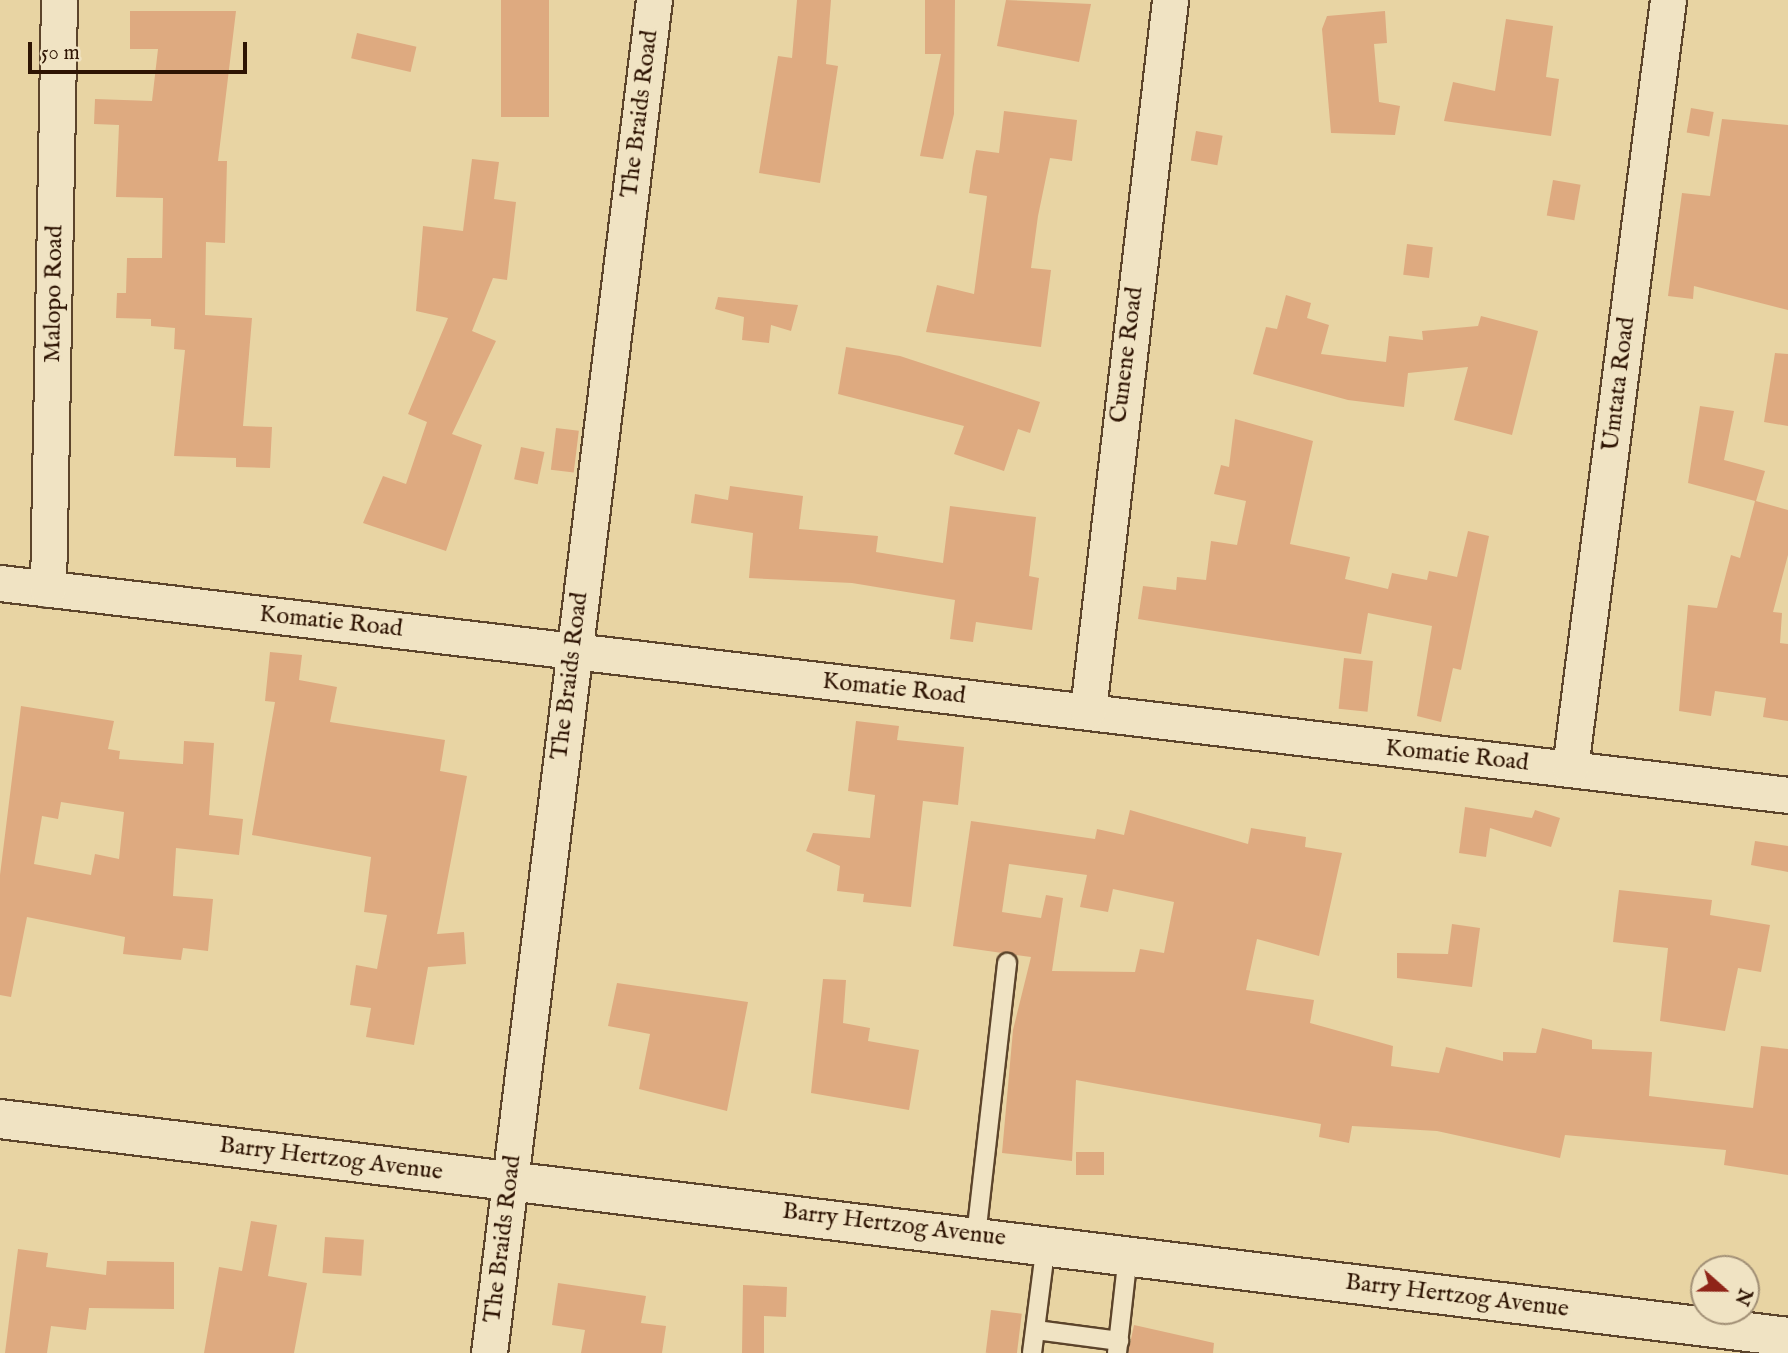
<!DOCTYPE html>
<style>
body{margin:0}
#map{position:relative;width:1788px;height:1353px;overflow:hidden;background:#e8d4a3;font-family:"IM FELL English",serif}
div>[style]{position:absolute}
.building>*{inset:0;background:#deaa80;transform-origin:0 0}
.roads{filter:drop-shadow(2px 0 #5c442b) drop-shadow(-2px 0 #5c442b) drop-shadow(0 2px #5c442b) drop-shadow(0 -2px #5c442b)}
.lane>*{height:18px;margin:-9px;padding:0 9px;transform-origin:9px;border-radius:9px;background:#f0e3c3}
.street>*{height:35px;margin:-17.5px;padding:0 17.5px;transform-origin:17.5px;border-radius:17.5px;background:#f0e3c3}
.secondary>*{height:38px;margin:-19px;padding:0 19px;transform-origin:19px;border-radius:19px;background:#f0e3c3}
span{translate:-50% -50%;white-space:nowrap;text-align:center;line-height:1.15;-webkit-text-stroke:5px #f0e3c3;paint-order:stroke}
.street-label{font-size:24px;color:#2e1403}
.north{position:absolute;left:1690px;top:1255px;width:70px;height:70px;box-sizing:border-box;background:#f0e3c3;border:2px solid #a29076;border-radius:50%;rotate:111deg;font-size:19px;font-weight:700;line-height:28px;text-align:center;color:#2e1403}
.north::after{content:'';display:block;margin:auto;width:24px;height:32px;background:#8f2418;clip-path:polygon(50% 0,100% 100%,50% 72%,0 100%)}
.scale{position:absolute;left:28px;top:42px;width:219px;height:32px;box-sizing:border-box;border:4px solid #2e1403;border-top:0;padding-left:9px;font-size:21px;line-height:24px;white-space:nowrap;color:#2e1403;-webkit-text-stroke:5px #f0e3c3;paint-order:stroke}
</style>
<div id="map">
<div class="building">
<i style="left:501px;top:0;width:48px;height:117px"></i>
<i style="clip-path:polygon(797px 0,831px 0,826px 64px,838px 66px,820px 183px,759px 173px,778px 56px,792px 58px)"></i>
<i style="clip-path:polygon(925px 0,955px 0,954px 114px,943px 159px,920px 156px,941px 54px,925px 54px)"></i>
<i style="clip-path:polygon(1006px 0,1091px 4px,1079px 62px,997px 46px)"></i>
<i style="clip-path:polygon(130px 11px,236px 11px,218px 161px,227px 161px,225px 243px,206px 242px,205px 315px,252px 318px,243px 426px,272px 427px,270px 468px,236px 467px,236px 458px,174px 456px,185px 350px,174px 349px,175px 328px,151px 326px,151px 319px,116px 318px,117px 293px,126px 293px,127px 258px,162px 258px,163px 198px,116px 197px,119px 125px,94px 124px,95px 99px,152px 101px,158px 49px,130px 49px)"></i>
<i style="clip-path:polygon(1385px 11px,1387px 43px,1374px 44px,1379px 102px,1400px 106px,1395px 135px,1331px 133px,1322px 29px,1327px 16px)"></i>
<i style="clip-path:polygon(1506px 19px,1553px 26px,1546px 77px,1559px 79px,1551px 136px,1444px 121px,1453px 82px,1495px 91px)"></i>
<i style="left:357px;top:33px;width:61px;height:26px;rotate:13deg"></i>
<i style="left:1691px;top:108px;width:23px;height:25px;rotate:10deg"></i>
<i style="clip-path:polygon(1004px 111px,1077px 120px,1072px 161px,1050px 158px,1038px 216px,1031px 268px,1051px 270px,1041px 347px,926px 332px,937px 285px,974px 294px,987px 196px,969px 193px,973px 165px,976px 150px,999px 153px)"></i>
<i style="clip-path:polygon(1722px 119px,1788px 125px,1788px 310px,1694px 286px,1693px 299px,1668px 296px,1682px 193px,1710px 196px)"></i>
<i style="left:1196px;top:131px;width:27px;height:30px;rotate:10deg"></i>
<i style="clip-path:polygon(472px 159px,499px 162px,494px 199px,516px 202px,507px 280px,493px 278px,472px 331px,496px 341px,452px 434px,482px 445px,446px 551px,363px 523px,383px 476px,406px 484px,427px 422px,408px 414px,448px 318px,416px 311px,423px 226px,463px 231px)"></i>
<i style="left:1553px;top:180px;width:28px;height:36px;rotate:10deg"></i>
<i style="left:1407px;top:244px;width:26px;height:31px;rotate:7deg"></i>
<i style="clip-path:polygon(1286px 295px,1311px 303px,1307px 318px,1329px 325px,1321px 354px,1386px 362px,1389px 336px,1423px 340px,1422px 331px,1478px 326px,1481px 316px,1538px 331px,1512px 435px,1454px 420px,1468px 367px,1408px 373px,1404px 407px,1348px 400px,1253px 374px,1266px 327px,1277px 329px)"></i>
<i style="clip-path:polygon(718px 297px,798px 305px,791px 331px,771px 325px,769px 343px,742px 340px,744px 317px,715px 309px)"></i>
<i style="clip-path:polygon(846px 347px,900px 356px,1040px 402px,1030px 433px,1018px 429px,1004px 471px,954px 454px,964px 426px,838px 394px)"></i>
<i style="clip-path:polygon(1775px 353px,1788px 354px,1788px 426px,1764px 422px)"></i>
<i style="clip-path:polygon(1700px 406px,1734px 411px,1724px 460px,1765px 471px,1756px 501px,1788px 510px,1788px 555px,1773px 612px,1782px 613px,1780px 643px,1788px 644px,1788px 721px,1763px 717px,1766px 698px,1715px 691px,1711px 716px,1679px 711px,1688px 605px,1717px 608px,1731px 555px,1740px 558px,1755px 501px,1688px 483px)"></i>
<i style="clip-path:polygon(1235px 419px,1313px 441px,1290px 544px,1350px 557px,1345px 579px,1388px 589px,1392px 573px,1427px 580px,1429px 571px,1457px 577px,1468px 531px,1489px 536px,1461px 670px,1453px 668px,1441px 722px,1417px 716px,1432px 626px,1368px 613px,1361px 654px,1138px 619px,1143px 586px,1176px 590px,1177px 577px,1206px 580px,1211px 541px,1237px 545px,1246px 501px,1214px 494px,1221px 465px,1229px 467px)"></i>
<i style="left:556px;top:428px;width:23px;height:42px;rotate:7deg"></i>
<i style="left:521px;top:447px;width:24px;height:33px;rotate:12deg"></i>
<i style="clip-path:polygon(730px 486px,803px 496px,799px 529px,878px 536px,876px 552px,943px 563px,950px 506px,1036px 517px,1029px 576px,1039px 578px,1032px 630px,976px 622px,973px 642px,950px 639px,955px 600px,852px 583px,749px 578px,753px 533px,691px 523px,695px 494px,728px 500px)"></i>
<i style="clip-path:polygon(270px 652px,302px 655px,299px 680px,337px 687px,330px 722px,445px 740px,440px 771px,467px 776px,437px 934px,464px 932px,466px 964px,428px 967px,414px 1045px,366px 1037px,371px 1008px,350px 1005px,356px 965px,377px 969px,387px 915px,364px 912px,371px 857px,252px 835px,275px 702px,265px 701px)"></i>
<i style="left:1344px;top:658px;width:29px;height:51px;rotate:6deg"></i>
<i style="clip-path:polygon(evenodd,21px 706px,114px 721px,108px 749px,120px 751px,119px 759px,183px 764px,184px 741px,214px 743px,209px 815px,243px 819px,239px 855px,176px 848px,173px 896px,213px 899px,208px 951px,183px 948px,181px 960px,123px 954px,125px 937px,27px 917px,11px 997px,0 995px,0 875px,21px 706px,61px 802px,124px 812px,119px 859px,95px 854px,91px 875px,34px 864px,42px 816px,58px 819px,61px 802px)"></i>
<i style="clip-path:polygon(856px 721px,899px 726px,897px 740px,964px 747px,958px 805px,923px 801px,911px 907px,863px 902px,864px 894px,837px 891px,840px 866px,806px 851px,813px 833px,870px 838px,875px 795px,848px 791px)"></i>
<i style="clip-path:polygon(1465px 807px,1532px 818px,1535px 810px,1560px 818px,1551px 847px,1490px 828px,1486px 857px,1459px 853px)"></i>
<i style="clip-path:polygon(evenodd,1130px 810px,1248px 844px,1251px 828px,1306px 837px,1305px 847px,1342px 853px,1319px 956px,1257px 939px,1246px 990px,1314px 1000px,1310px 1023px,1393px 1046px,1391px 1066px,1439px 1073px,1446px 1047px,1503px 1061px,1503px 1052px,1536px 1053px,1542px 1028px,1592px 1040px,1592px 1049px,1652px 1052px,1649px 1096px,1753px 1108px,1761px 1046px,1788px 1049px,1788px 1175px,1724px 1165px,1726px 1150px,1565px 1135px,1560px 1158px,1437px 1131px,1352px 1126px,1349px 1143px,1319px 1137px,1321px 1124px,1076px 1080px,1072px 1161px,1002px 1153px,1013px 1030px,1031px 957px,953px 946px,971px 821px,1095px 839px,1097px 829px,1124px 835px,1130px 810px,1009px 864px,1087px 875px,1080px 907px,1108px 912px,1113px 889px,1174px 902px,1164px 953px,1140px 949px,1135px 972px,1052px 971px,1063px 898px,1046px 895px,1041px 918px,1002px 912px,1009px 864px)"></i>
<i style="clip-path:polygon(1755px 841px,1788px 846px,1788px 872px,1751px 865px)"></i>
<i style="clip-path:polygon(1619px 890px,1712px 900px,1710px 915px,1770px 925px,1761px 972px,1738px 968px,1725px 1031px,1660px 1021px,1668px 948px,1613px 942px)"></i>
<i style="clip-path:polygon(1452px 924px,1480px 928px,1472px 987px,1397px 978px,1397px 953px,1448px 954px)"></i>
<i style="clip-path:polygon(823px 979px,846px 980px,843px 1023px,870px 1028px,868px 1041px,919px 1050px,909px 1110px,811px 1093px)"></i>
<i style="clip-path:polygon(617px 983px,748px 1002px,727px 1111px,639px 1089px,650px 1034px,608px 1026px)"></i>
<i style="left:1076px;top:1152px;width:28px;height:23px"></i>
<i style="clip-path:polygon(251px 1221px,277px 1225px,268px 1276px,307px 1283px,294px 1353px,204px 1353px,219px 1267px,242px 1271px)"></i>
<i style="left:325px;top:1237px;width:39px;height:36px;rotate:4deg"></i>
<i style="clip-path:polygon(18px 1249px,48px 1253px,46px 1267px,106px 1275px,107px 1261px,174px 1262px,174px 1309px,89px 1308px,86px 1330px,51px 1326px,47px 1353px,5px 1353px)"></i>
<i style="clip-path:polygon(558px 1283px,646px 1296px,641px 1323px,666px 1326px,662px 1353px,581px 1353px,585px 1330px,552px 1325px)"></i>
<i style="clip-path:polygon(743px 1285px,787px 1287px,786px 1317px,764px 1316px,764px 1353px,742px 1353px)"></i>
<i style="left:991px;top:1310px;width:31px;height:43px;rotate:7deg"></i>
<i style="clip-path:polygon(1134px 1325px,1214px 1343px,1213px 1353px,1128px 1353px)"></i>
</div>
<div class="roads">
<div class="lane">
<i style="left:976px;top:1236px;width:275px;rotate:-83.5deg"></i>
<i style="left:1036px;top:1330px;width:84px;rotate:7.5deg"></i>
<i style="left:1032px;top:1353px;width:110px;rotate:-82.7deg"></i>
<i style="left:1117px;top:1353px;width:99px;rotate:-83.6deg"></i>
</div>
<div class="street">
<i style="left:0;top:583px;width:1801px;rotate:6.76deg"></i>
<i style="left:48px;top:589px;width:589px;rotate:-88.93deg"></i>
<i style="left:1088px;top:710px;width:715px;rotate:-83.41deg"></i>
<i style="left:1570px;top:768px;width:774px;rotate:-82.73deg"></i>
<i style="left:489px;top:1353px;width:1363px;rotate:-83.05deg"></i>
</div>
<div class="secondary">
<i style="left:0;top:1119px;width:1801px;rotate:6.95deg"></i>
</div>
</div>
<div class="street-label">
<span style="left:640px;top:114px;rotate:-83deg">The Braids Road</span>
<span style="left:54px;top:294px;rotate:-89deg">Malopo Road</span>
<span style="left:1127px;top:355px;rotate:-83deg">Cunene Road</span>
<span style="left:1619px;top:384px;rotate:-83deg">Umtata Road</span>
<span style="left:331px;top:622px;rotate:6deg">Komatie Road</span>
<span style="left:570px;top:676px;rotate:-83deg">The Braids Road</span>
<span style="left:894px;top:689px;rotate:6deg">Komatie Road</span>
<span style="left:1457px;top:756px;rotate:6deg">Komatie Road</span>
<span style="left:331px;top:1159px;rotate:7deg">Barry Hertzog Avenue</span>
<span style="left:894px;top:1225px;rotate:7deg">Barry Hertzog Avenue</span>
<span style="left:503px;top:1239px;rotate:-83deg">The Braids Road</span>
<span style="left:1457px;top:1296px;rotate:7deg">Barry Hertzog Avenue</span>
</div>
<div class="north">N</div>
<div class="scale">50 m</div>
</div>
